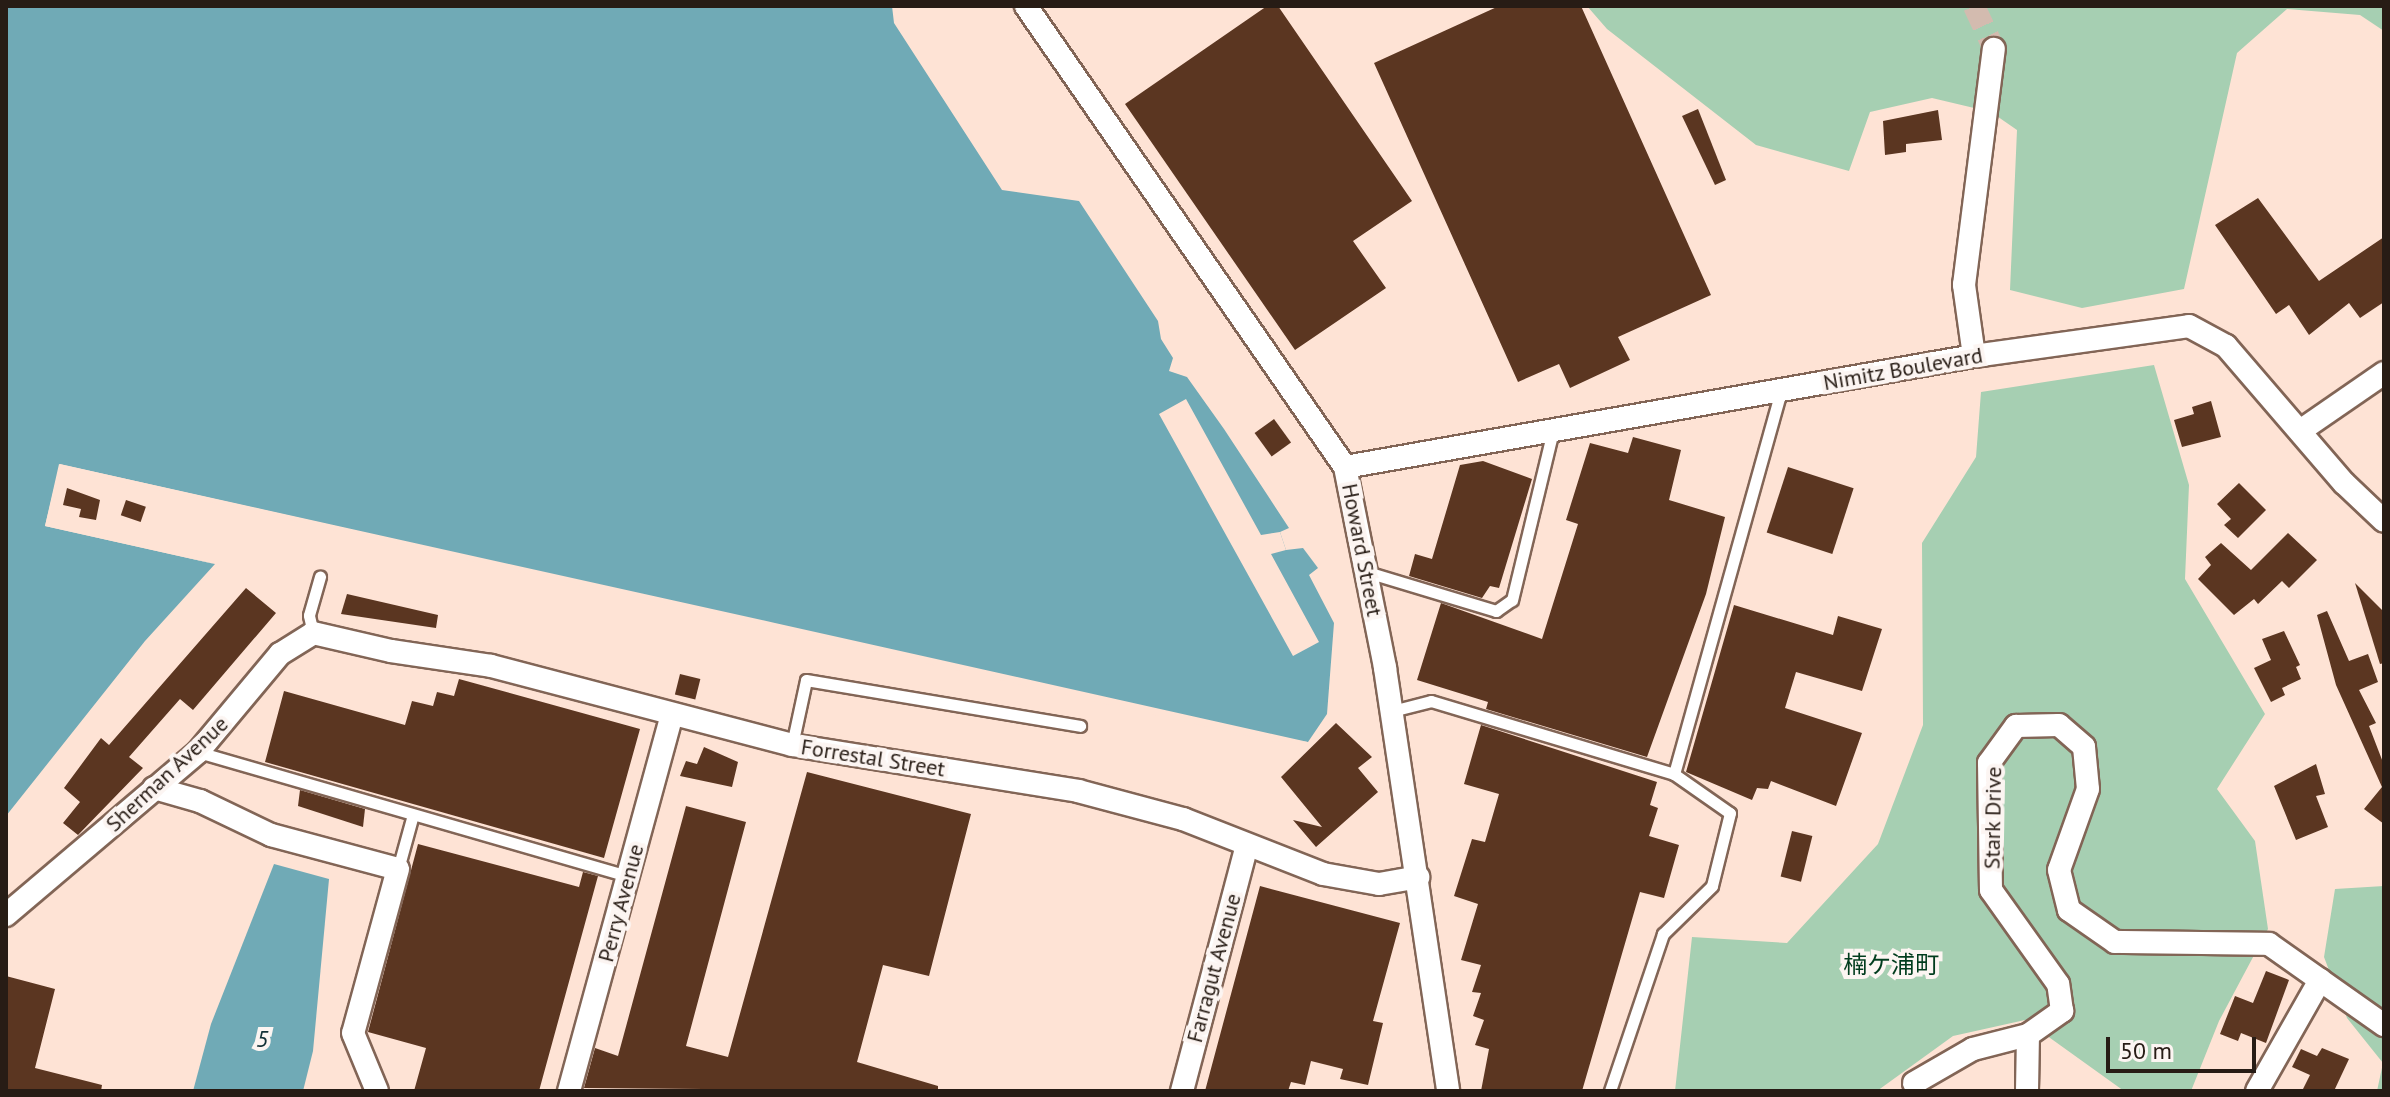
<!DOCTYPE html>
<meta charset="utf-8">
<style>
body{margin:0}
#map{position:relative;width:2390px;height:1097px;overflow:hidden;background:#fee3d5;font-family:"PT Sans","Noto Sans JP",sans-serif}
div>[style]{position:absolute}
.green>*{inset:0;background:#a6cfb2}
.water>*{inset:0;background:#70aab6}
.pier>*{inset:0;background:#fee3d5}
.building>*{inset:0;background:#5b3621;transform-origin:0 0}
.street-tunnel>*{height:22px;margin-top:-11px;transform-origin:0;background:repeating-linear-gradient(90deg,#d3bbaf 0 22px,transparent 0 33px)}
.roads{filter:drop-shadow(2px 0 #826556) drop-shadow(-2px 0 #826556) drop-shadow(0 2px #826556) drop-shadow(0 -2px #826556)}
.lane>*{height:11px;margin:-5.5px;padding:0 5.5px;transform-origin:5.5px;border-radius:5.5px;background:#fff}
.street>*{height:22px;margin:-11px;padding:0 11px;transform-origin:11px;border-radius:11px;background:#fff}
span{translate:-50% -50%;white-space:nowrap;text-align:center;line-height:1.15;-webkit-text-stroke:8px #fcf5f2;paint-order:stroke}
.street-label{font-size:22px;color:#271c15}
.neighbourhood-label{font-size:24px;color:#003c1d}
.water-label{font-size:24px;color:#123036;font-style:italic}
.frame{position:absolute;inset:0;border:8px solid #271c15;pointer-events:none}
.scale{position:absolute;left:2106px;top:1037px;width:150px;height:36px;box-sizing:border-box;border:4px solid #271c15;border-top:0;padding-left:10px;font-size:24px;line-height:28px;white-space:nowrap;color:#271c15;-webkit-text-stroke:6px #fcf5f2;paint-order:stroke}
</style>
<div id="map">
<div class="green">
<i style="clip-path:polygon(1587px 6px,2384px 6px,2384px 31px,2360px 15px,2287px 9px,2237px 53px,2184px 289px,2082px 308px,2010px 290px,2017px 130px,1991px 112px,1932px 98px,1870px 112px,1849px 171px,1756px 145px,1607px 29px)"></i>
<i style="clip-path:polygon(2154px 365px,2189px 485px,2185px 579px,2265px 714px,2217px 789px,2255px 841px,2268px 929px,2219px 1021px,2191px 1091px,2124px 1091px,2025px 1020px,1953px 1036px,1877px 1091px,1675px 1091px,1692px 937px,1787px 943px,1878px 844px,1923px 725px,1922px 543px,1976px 457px,1981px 392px)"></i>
<i style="clip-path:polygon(2384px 886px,2384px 1091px,2377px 1091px,2383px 1063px,2347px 1018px,2324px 957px,2335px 889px)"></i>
</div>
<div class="water">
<i style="clip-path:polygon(6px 6px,892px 6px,894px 23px,1002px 190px,1079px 201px,1158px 321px,1161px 339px,1173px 358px,1169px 371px,1187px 377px,1224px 429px,1289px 528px,1280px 532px,1286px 550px,1303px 548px,1318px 568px,1309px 575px,1334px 623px,1327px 714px,1308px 742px,1271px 737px,60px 464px,45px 526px,215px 564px,145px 641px,6px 816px)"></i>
<i style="clip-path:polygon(274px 864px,329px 879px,313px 1051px,303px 1091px,193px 1091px,211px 1024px)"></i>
</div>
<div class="pier">
<i style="clip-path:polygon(1186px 399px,1261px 535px,1280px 532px,1286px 550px,1271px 554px,1319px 642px,1293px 656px,1159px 414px)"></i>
<i style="clip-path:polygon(59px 464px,775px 623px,1308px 742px,1271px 741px,62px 469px,50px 523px,219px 565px,45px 526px)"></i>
</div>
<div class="building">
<i style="clip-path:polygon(1267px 6px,1278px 6px,1412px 201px,1353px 241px,1386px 288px,1295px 350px,1125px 104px)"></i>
<i style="clip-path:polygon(1499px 6px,1581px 6px,1711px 295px,1618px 337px,1630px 360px,1570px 388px,1559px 364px,1518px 382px,1374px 63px)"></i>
<i style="clip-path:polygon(1698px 109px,1726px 180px,1715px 185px,1682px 116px)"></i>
<i style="clip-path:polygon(1938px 110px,1942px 140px,1906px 144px,1906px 152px,1885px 155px,1883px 121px)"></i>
<i style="clip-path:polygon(2258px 198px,2319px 281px,2384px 237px,2384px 302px,2360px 318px,2349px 303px,2309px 335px,2289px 305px,2276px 314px,2215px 225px)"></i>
<i style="clip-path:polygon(2211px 401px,2221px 437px,2182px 447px,2174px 420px,2194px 414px,2192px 407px)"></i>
<i style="left:1274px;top:419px;width:29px;height:24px;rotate:54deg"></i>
<i style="clip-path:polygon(1633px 437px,1681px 450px,1669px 500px,1725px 517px,1706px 594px,1647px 757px,1486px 709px,1488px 702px,1417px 680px,1441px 603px,1542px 639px,1578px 524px,1566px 520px,1590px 443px,1628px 453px)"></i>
<i style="clip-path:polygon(1483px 461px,1532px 479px,1499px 588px,1490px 586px,1482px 598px,1409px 576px,1415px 554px,1432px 559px,1460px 465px)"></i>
<i style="left:1788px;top:467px;width:69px;height:69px;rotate:18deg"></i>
<i style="clip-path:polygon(2239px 483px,2266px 510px,2238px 538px,2224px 525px,2231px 519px,2217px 504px)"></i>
<i style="clip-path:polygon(67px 488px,100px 500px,96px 520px,79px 517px,81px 509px,63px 505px)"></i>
<i style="left:126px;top:500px;width:21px;height:16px;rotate:19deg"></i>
<i style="clip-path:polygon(2288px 533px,2317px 560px,2289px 588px,2282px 581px,2258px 604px,2254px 599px,2234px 615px,2198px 579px,2211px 565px,2205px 557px,2221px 543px,2251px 570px)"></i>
<i style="clip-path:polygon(2355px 583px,2384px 612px,2384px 663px,2380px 664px)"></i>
<i style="clip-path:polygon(246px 588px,276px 613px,193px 710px,180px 699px,129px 757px,143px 768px,78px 835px,63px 823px,80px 802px,64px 788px,101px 738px,109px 745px)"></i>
<i style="clip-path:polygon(347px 594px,438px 615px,436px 628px,341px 614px)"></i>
<i style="clip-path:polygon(1734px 605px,1833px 635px,1838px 616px,1882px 629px,1862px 691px,1796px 672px,1785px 708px,1862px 733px,1836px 806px,1771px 781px,1768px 789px,1757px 788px,1752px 800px,1686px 772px)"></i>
<i style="clip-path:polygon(2327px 611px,2349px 661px,2368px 654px,2378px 682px,2359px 690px,2376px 723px,2369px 726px,2384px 765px,2384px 824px,2364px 809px,2382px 787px,2336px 685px,2317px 615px)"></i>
<i style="clip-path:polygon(2284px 631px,2300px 665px,2296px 667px,2301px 679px,2282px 688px,2285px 695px,2271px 702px,2254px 668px,2271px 660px,2262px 639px)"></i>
<i style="left:680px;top:674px;width:21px;height:21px;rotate:14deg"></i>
<i style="clip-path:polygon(459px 679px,640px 729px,604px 858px,265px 762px,284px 691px,405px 725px,412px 701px,433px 706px,437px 692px,454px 696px)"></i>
<i style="clip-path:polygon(1336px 723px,1372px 757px,1358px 768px,1378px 792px,1316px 847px,1293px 820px,1322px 827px,1281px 777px)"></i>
<i style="clip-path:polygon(1481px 725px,1657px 782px,1650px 805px,1658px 808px,1649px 836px,1679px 845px,1664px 898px,1640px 892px,1582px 1091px,1481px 1091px,1489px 1049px,1475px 1045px,1484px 1020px,1473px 1016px,1481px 993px,1472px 992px,1481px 965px,1461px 960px,1478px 904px,1454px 896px,1472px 839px,1485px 842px,1499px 794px,1464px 784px)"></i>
<i style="clip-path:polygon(704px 747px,738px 762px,732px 787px,680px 776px,686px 761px,697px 764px)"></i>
<i style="clip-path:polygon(2316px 764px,2325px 794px,2316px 796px,2328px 827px,2296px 840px,2274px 786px)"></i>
<i style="clip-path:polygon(807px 772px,971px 814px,929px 976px,883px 965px,857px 1062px,938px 1086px,938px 1091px,584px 1088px,595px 1048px,618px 1056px,686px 806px,746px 822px,686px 1046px,728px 1057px)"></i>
<i style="clip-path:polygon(300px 790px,365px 809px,363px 827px,298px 806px)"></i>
<i style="left:1792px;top:831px;width:21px;height:47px;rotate:14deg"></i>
<i style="clip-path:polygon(418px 844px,579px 887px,583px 872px,598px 876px,539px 1091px,414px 1091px,426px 1048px,368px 1032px)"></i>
<i style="clip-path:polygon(1260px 886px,1400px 923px,1373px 1021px,1383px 1023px,1368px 1085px,1340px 1079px,1343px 1069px,1311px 1061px,1305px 1085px,1291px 1082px,1288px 1091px,1205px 1091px)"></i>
<i style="clip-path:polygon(2266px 971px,2289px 980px,2266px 1043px,2241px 1033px,2238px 1041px,2220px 1034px,2235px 996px,2253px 1003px)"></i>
<i style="clip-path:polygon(6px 976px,55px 989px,35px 1068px,102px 1085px,101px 1091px,6px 1091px)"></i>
<i style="clip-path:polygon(2322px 1048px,2349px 1059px,2334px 1091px,2302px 1091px,2310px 1075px,2292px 1067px,2301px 1049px,2317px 1056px)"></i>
</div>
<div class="street-tunnel">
<i style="left:1974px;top:6px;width:47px;rotate:65.1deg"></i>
</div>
<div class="roads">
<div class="lane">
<i style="left:1367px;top:572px;width:135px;rotate:16.8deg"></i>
<i style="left:1496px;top:611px;width:19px;rotate:-35deg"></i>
<i style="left:1512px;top:600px;width:175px;rotate:-76.4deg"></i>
<i style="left:313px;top:633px;width:18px;rotate:-103deg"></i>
<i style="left:309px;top:615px;width:40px;rotate:-74deg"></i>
<i style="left:1392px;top:711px;width:40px;rotate:-14.4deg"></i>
<i style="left:1431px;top:701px;width:254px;rotate:16.7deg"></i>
<i style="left:1674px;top:774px;width:68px;rotate:34.9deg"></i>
<i style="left:1730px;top:813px;width:75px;rotate:103.9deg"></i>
<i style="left:1712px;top:886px;width:69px;rotate:135.6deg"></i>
<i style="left:1663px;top:934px;width:166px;rotate:108.7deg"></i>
<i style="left:792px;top:745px;width:66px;rotate:-77.8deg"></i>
<i style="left:806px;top:680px;width:278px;rotate:9.5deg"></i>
<i style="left:198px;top:752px;width:448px;rotate:16.1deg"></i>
<i style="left:1674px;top:774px;width:399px;rotate:-74.4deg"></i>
<i style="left:398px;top:869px;width:53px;rotate:-74.6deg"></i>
</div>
<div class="street">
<i style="left:1026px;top:6px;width:561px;rotate:55.32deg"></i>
<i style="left:1345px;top:467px;width:205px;rotate:78.7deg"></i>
<i style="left:1385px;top:668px;width:428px;rotate:81.5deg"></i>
<i style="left:1974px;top:356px;width:72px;rotate:-98deg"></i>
<i style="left:1964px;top:285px;width:238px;rotate:-82.8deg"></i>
<i style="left:2300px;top:431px;width:102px;rotate:-34.6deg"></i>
<i style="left:1345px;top:467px;width:639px;rotate:-10.01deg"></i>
<i style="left:1974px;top:356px;width:217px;rotate:-7.9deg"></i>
<i style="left:2189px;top:326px;width:42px;rotate:28.4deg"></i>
<i style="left:2226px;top:346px;width:181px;rotate:49.3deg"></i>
<i style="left:2344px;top:483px;width:55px;rotate:43.5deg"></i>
<i style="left:154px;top:788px;width:48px;rotate:15.8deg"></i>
<i style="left:200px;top:801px;width:79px;rotate:25.6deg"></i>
<i style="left:271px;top:835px;width:131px;rotate:15deg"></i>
<i style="left:398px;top:869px;width:170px;rotate:105.3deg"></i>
<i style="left:353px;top:1033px;width:63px;rotate:67.5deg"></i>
<i style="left:6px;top:915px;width:252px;rotate:-40.3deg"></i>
<i style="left:198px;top:752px;width:128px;rotate:-50.1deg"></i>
<i style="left:280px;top:654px;width:39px;rotate:-32deg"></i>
<i style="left:313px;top:633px;width:80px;rotate:13deg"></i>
<i style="left:391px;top:651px;width:101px;rotate:8.5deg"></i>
<i style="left:491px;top:666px;width:311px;rotate:14.7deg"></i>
<i style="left:792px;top:745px;width:290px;rotate:9.1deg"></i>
<i style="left:1078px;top:791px;width:109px;rotate:14.9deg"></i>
<i style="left:1183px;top:819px;width:150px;rotate:21.4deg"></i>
<i style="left:1323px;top:874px;width:57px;rotate:10.1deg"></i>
<i style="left:1379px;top:884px;width:40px;rotate:-10deg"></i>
<i style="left:1914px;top:1083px;width:68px;rotate:-30deg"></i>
<i style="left:1973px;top:1049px;width:57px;rotate:-14.3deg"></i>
<i style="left:569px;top:1091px;width:390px;rotate:-74.7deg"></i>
<i style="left:1182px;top:1091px;width:254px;rotate:-75.2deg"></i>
<i style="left:2027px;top:1091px;width:56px;rotate:-89deg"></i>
<i style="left:2028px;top:1035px;width:42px;rotate:-35.2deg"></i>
<i style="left:2062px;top:1011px;width:27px;rotate:-98deg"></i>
<i style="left:2058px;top:984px;width:115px;rotate:-125.5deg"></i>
<i style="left:1991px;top:890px;width:127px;rotate:-90.9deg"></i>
<i style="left:1989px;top:763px;width:46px;rotate:-53.9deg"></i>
<i style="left:2016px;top:726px;width:43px;rotate:-1.3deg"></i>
<i style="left:2059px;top:725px;width:33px;rotate:41deg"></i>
<i style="left:2084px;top:747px;width:42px;rotate:84.6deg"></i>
<i style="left:2088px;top:789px;width:86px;rotate:109.7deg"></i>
<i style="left:2059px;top:870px;width:41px;rotate:76deg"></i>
<i style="left:2069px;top:910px;width:56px;rotate:34.8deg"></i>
<i style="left:2115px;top:942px;width:154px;rotate:0.7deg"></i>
<i style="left:2269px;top:944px;width:141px;rotate:35.2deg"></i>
<i style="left:2257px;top:1091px;width:128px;rotate:-60.4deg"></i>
</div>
</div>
<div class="street-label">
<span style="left:1903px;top:369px;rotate:-10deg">Nimitz Boulevard</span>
<span style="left:1362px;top:550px;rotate:79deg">Howard Street</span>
<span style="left:873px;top:758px;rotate:9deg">Forrestal Street</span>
<span style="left:167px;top:774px;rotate:-43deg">Sherman Avenue</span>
<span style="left:1993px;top:818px;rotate:-89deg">Stark Drive</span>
<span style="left:621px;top:903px;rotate:-75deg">Perry Avenue</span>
<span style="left:1214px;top:968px;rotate:-75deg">Farragut Avenue</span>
</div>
<div class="neighbourhood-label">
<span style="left:1891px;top:965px">楠ケ浦町</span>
</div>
<div class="water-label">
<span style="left:262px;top:1039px">5</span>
</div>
<div class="frame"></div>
<div class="scale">50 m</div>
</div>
